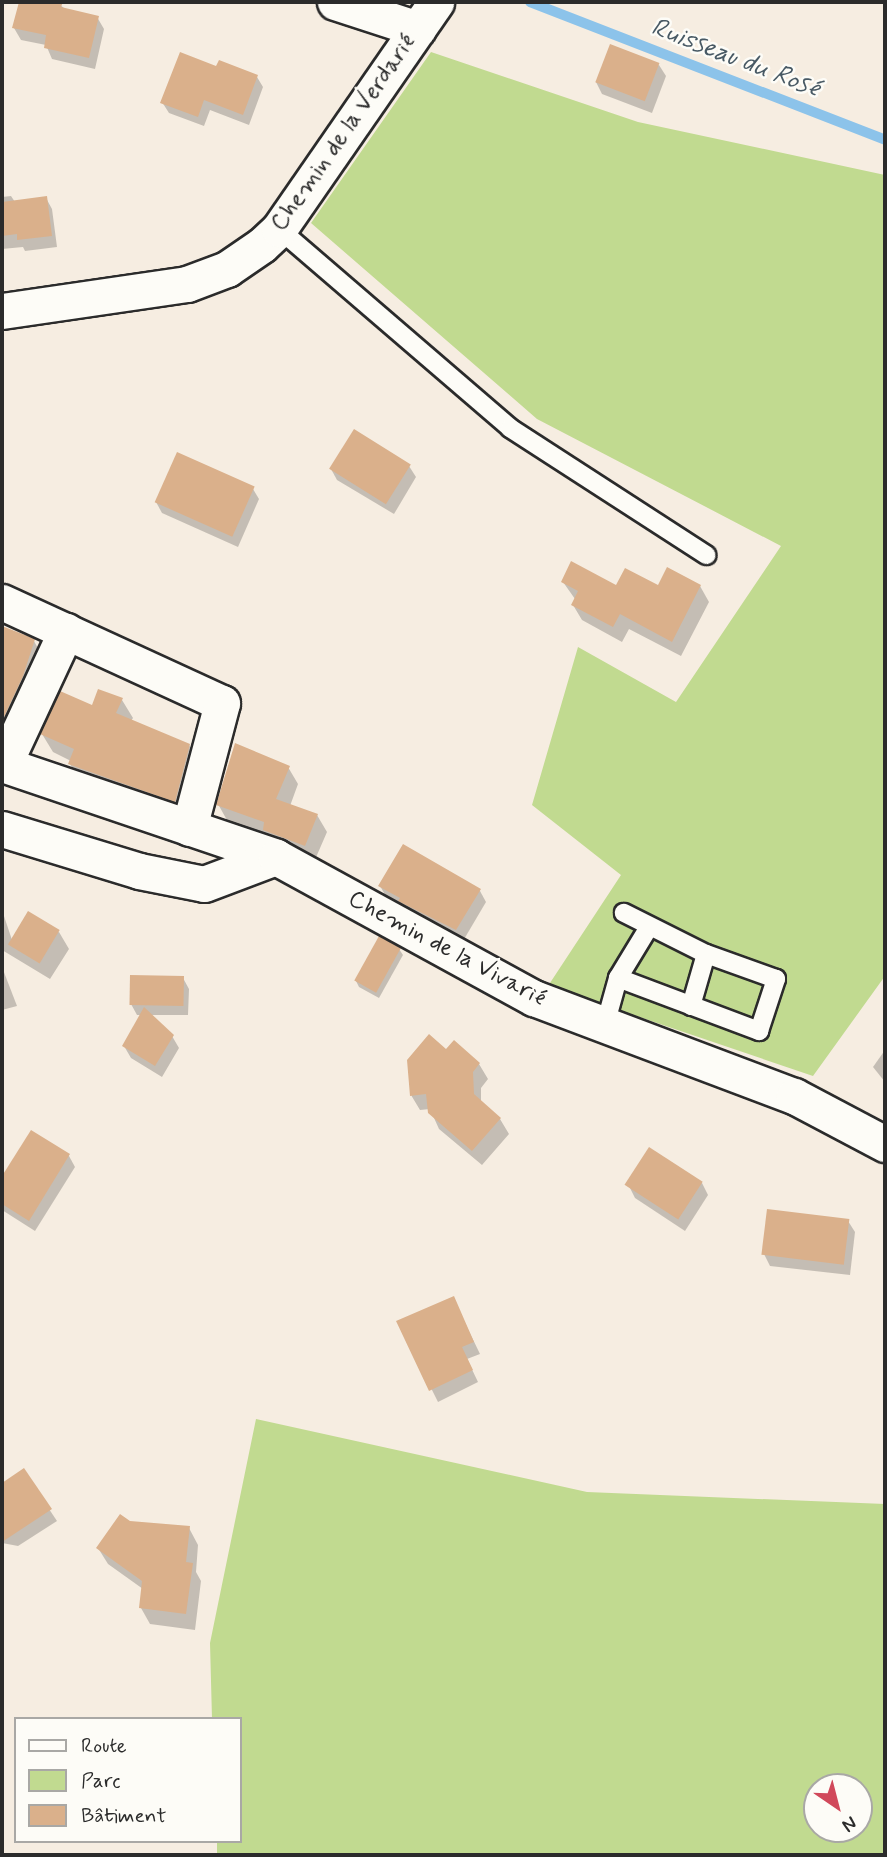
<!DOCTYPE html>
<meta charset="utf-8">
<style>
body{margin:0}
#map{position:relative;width:887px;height:1857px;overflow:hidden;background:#f6ede1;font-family:Mynerve,sans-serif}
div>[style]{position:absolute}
.green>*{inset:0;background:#c1da90}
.shadow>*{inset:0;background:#0003}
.stream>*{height:10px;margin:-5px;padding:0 5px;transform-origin:5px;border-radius:5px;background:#8cc3ea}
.building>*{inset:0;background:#dab08b;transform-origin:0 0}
.roads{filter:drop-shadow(2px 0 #2b2b2b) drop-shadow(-2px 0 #2b2b2b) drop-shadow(0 2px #2b2b2b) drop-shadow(0 -2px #2b2b2b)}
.lane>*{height:18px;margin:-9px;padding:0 9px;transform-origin:9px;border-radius:9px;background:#fdfcf7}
.street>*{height:35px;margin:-17.5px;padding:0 17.5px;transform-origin:17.5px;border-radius:17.5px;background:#fdfcf7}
span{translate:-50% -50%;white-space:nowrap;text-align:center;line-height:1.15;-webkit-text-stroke:5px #fdfcf7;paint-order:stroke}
.street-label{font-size:24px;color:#2b2b2b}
.water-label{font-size:26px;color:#485964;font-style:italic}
.frame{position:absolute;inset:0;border:4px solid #2b2b2b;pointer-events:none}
.legend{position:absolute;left:14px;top:1717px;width:228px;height:126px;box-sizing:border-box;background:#fdfcf7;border:2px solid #a9a8a5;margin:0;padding:9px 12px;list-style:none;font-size:21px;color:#2b2b2b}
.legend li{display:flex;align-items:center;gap:14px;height:35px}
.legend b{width:35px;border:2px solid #a9a8a5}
.north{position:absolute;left:803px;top:1773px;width:70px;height:70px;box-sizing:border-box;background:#fdfcf7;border:2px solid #a9a8a5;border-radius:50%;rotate:145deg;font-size:19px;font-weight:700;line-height:28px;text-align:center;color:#2b2b2b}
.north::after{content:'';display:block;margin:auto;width:24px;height:32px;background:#d1495b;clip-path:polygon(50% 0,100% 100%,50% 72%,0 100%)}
</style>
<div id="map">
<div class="green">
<i style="clip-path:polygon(431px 52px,638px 122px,885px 175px,885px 976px,813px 1076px,548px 986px,621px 875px,532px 805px,578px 647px,676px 702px,781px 546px,537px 419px,311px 223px)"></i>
<i style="clip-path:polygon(evenodd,256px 1419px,587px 1492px,885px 1504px,885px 1855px,217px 1855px,217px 1841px,240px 1841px,240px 1719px,212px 1719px,210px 1643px,256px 1419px,817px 1787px,859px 1787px,859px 1829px,817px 1829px,817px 1787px)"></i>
</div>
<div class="shadow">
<i style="clip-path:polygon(21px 2px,57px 2px,66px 10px,97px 17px,104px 29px,95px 69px,52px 59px,46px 45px,21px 40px,14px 28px)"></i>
<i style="clip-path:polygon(659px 65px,666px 76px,652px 113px,602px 94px,596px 82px)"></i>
<i style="clip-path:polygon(217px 68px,257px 77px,263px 87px,249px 125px,210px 110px,204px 126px,169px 113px,162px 102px)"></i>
<i style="clip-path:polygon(11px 196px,15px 202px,46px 198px,52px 209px,57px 247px,25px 251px,23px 247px,2px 249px,2px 197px)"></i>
<i style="clip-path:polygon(178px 455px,253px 489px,259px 499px,238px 547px,162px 513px,156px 502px)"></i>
<i style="clip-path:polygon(409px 466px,416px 477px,394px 514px,337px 480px,331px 469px)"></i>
<i style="clip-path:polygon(563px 582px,617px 587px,700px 586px,709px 602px,681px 656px,629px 629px,622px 642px,582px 620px,573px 605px,575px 599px)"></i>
<i style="clip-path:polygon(2px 629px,34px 641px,40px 652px,2px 744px)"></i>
<i style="clip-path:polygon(122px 700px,133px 718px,131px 721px,189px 745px,200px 764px,185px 819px,80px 782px,70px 764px,71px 761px,53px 752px,42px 734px,93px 707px)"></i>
<i style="clip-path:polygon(288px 767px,298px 784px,290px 806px,317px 815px,327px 832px,314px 862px,269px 837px,228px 822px,218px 804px)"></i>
<i style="clip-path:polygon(380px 886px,480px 891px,486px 902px,463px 941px,387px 898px)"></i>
<i style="clip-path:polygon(2px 910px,12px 940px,59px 932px,69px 949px,50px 979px,2px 950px)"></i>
<i style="clip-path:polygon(399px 949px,403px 955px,379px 998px,359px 987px,356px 981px)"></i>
<i style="clip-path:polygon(2px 967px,17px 1006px,2px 1010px)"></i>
<i style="clip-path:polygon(183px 978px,189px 989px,188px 1015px,150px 1015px,172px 1036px,179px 1048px,162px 1077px,131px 1058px,124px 1046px,142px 1015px,137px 1015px,131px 1004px)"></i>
<i style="clip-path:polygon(885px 1050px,885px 1082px,873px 1067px)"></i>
<i style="clip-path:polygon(447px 1051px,479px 1064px,488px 1079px,481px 1088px,481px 1103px,500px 1119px,509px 1134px,482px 1165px,439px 1129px,430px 1109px,420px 1110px,411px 1095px)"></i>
<i style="clip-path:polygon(32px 1133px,69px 1156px,75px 1167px,35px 1231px,2px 1210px,2px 1181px)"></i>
<i style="clip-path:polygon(702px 1183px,708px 1195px,685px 1231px,635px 1198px,629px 1186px)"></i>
<i style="clip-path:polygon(848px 1221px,855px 1232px,850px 1275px,770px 1266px,764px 1254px)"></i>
<i style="clip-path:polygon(453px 1298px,480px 1354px,467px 1359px,478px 1382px,438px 1402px,398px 1322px)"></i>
<i style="clip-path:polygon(23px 1470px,57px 1521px,18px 1546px,2px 1543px,2px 1485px)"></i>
<i style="clip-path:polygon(130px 1523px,189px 1528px,198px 1545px,196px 1572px,201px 1581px,195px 1630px,150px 1624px,141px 1608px,143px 1589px,108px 1564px,98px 1548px)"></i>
</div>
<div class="stream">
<i style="left:530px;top:2px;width:381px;rotate:21.2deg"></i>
</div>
<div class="building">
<i style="clip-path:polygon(19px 2px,63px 2px,61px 7px,99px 16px,89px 58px,44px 48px,46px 35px,12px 28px)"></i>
<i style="left:610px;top:44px;width:53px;height:41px;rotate:21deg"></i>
<i style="clip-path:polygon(180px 52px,216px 66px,219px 60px,258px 75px,243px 115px,204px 100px,198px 117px,160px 103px)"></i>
<i style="clip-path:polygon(47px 196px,52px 236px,17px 240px,17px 234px,2px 236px,2px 202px)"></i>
<i style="left:354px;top:429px;width:67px;height:47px;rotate:32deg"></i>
<i style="left:177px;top:452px;width:85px;height:55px;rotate:24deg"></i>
<i style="clip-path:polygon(571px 561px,616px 585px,625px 568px,658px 585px,667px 567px,701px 585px,672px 642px,620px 614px,613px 627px,571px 605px,578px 591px,561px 582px)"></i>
<i style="clip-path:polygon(2px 626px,35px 639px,23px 676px,3px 719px)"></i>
<i style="clip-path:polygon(98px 689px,123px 698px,116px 713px,190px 744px,175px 802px,68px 764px,74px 749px,40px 734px,60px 691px,92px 705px)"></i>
<i style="clip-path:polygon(235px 743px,290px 766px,276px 799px,318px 814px,305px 846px,263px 830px,264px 822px,216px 805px)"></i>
<i style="clip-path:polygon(403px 844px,481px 889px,456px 930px,398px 901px,400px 898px,378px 886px)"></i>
<i style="left:28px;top:911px;width:37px;height:39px;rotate:31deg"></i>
<i style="left:379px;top:936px;width:25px;height:51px;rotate:29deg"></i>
<i style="left:130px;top:975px;width:54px;height:30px;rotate:1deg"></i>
<i style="clip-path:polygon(144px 1007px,174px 1035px,155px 1066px,122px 1046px)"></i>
<i style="clip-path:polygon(429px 1034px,446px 1049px,454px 1040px,480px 1063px,473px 1072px,474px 1094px,501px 1118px,472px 1151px,428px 1113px,426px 1094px,410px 1096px,407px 1060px)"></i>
<i style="clip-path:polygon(31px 1130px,70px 1154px,29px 1221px,2px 1204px,2px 1176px)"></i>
<i style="left:649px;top:1147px;width:64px;height:45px;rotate:33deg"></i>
<i style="left:767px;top:1209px;width:83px;height:46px;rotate:7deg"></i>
<i style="clip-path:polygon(454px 1296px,474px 1342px,462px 1347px,473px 1370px,429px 1391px,396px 1321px)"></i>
<i style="clip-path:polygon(24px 1468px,52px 1509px,2px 1542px,2px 1483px)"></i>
<i style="clip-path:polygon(120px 1514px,130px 1521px,190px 1526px,186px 1562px,193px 1563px,186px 1614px,139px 1608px,142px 1581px,96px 1548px)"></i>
</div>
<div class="roads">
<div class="lane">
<i style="left:279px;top:229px;width:305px;rotate:40.7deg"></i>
<i style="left:510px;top:428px;width:234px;rotate:32.9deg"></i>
<i style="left:618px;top:978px;width:60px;rotate:-58.7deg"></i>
<i style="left:691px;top:1006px;width:54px;rotate:-73.9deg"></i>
<i style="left:605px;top:1025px;width:49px;rotate:-74.5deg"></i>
<i style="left:618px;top:978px;width:151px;rotate:20.6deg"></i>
<i style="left:759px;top:1031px;width:55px;rotate:-71.9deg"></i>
<i style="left:776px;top:979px;width:74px;rotate:-160.3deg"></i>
<i style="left:706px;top:954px;width:92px;rotate:-153.4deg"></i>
</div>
<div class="street">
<i style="left:335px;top:2px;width:87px;rotate:18deg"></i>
<i style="left:2px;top:311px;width:187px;rotate:-8.3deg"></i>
<i style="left:187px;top:284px;width:43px;rotate:-20.6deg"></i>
<i style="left:227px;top:269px;width:42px;rotate:-34.4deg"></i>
<i style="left:262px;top:245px;width:23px;rotate:-43deg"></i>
<i style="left:279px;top:229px;width:276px;rotate:-55.3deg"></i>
<i style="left:2px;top:602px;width:242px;rotate:24.7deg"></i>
<i style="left:222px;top:703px;width:129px;rotate:104.8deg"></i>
<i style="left:2px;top:764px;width:289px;rotate:18.7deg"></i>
<i style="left:4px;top:764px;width:147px;rotate:-65deg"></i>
<i style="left:2px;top:829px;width:143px;rotate:17deg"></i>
<i style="left:139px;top:871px;width:66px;rotate:11.3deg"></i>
<i style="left:204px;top:884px;width:77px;rotate:-20.6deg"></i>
<i style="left:276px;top:857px;width:294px;rotate:28.7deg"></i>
<i style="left:534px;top:998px;width:278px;rotate:20.7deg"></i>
<i style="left:794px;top:1096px;width:103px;rotate:27.8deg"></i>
</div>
</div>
<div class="street-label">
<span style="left:344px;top:133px;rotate:-55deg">Chemin de la Verdarié</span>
<span style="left:447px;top:949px;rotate:28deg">Chemin de la Vivarié</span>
</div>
<div class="water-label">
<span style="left:735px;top:59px;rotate:21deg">Ruisseau du Rosé</span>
</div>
<div class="frame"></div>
<ul class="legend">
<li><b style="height:9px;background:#fdfcf7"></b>Route</li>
<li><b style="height:19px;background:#c1da90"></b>Parc</li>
<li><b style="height:19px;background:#dab08b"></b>Bâtiment</li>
</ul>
<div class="north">N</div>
</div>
